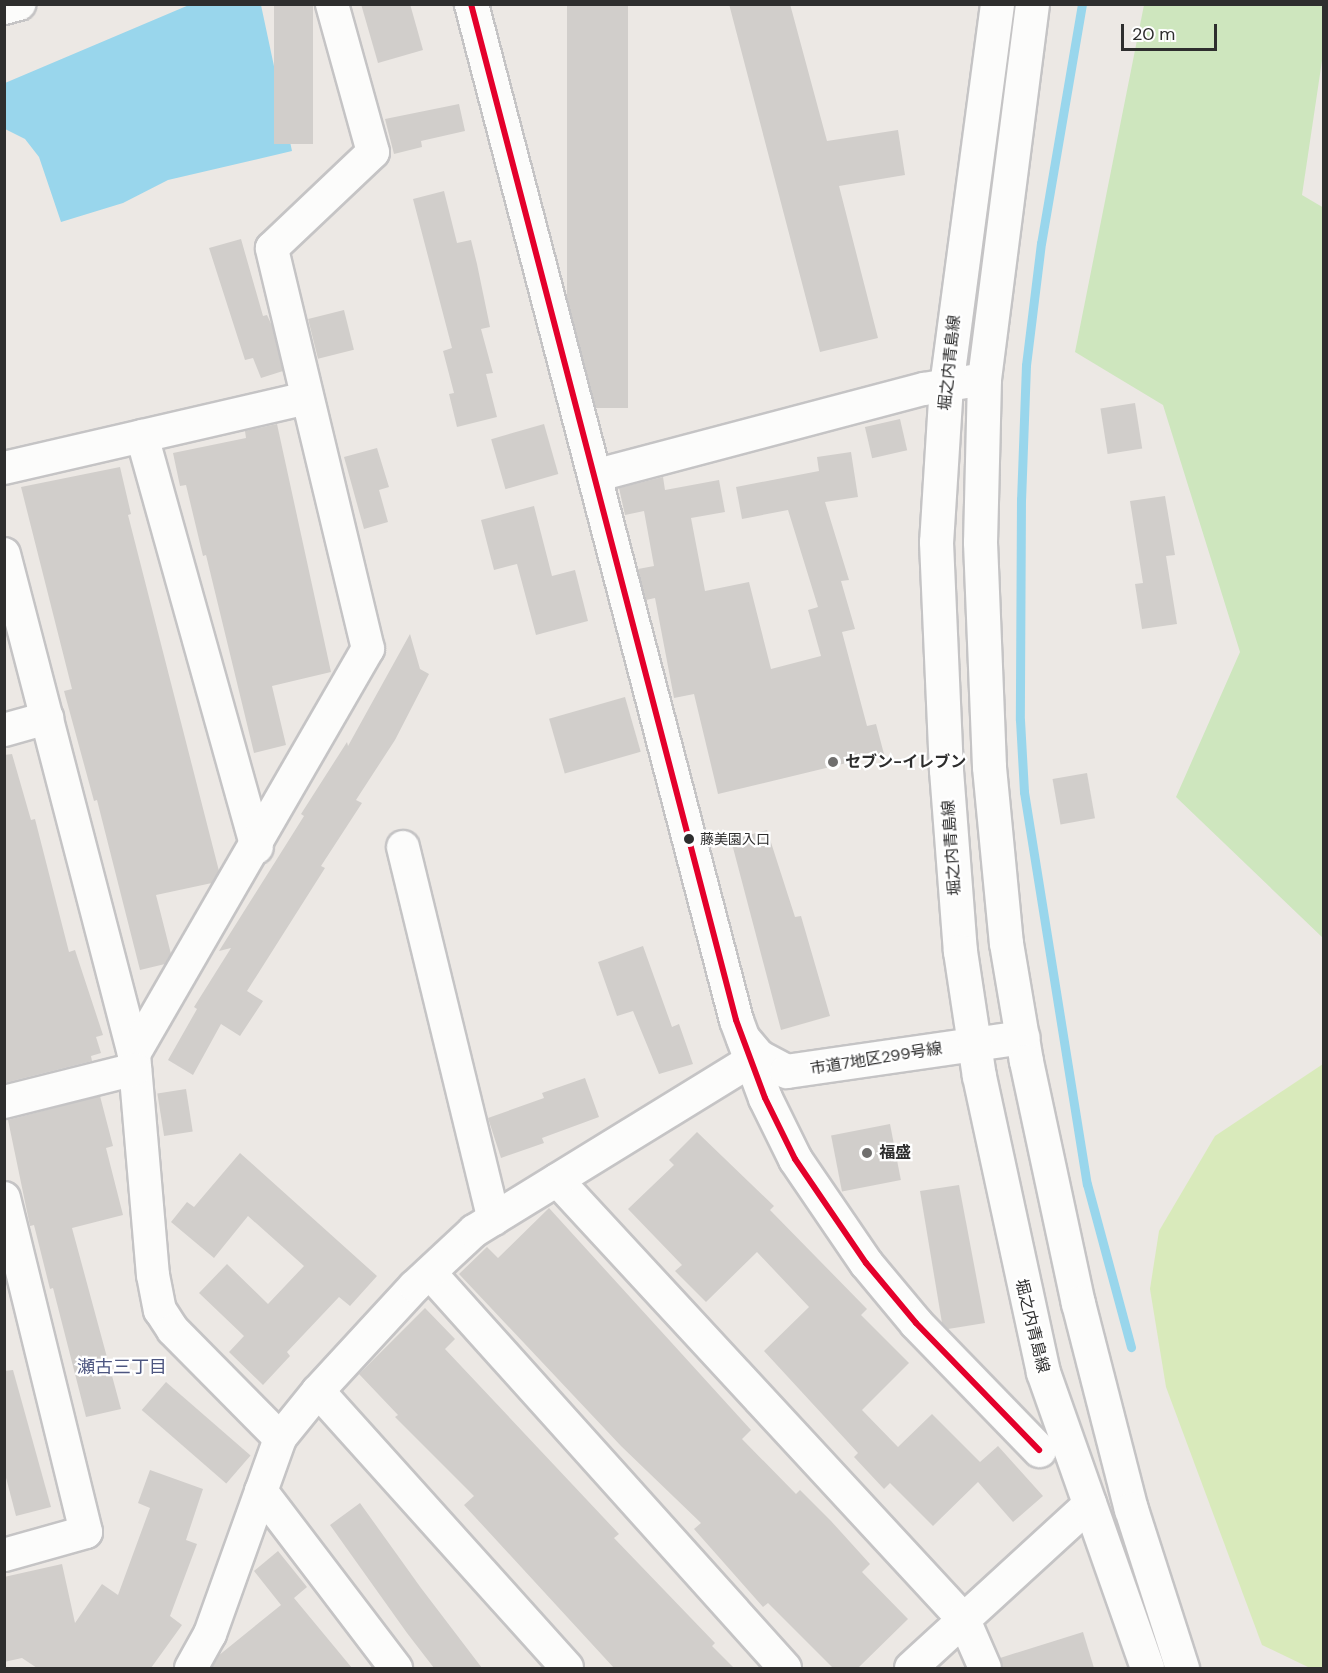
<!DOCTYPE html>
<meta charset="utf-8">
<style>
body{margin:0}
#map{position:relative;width:1328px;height:1673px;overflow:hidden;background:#ece8e4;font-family:"DM Sans","Noto Sans JP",sans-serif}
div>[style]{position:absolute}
.green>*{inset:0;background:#cee6be}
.pitch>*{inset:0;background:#d9eabb}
.water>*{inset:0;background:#99d6ec}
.stream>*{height:9px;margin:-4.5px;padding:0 4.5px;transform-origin:4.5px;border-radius:4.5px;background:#99d6ec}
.building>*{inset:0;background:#d1cecb;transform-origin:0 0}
.roads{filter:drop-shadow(2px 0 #c5c4c5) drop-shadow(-2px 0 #c5c4c5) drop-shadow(0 2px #c5c4c5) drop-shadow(0 -2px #c5c4c5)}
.minor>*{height:32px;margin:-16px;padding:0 16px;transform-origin:16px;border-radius:16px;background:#fcfcfb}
.tertiary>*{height:33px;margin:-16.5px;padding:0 16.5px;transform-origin:16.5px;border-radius:16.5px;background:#fcfcfb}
.secondary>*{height:33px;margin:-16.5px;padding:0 16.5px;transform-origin:16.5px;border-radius:16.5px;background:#fcfcfb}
.bus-1>*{height:6px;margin:-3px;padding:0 3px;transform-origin:3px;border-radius:3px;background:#e4002b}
.dots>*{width:16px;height:16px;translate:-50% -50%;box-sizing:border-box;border:3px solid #fff;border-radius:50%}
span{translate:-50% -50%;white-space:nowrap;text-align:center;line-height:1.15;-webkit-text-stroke:4.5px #fff;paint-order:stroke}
.bus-label{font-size:14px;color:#2e2e2e}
.left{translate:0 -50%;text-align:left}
.street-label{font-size:16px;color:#2e2e2e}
.poi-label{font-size:16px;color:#2e2e2e;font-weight:700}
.neighbourhood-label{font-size:18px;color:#4d5680}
.frame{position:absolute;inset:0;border:6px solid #2e2e2e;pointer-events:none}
.scale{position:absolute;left:1121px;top:24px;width:96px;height:27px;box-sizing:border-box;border:3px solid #2e2e2e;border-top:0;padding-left:8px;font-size:18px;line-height:21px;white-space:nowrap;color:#2e2e2e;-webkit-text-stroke:4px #fff;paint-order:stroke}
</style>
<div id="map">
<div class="green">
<i style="clip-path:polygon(1144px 5px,1323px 5px,1323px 54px,1302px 195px,1324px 208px,1323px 938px,1176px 797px,1240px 652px,1163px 405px,1075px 352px)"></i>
</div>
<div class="pitch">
<i style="clip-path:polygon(1323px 1064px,1324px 1668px,1310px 1668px,1262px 1645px,1166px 1387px,1150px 1289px,1159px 1231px,1215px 1136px)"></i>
</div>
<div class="water">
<i style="clip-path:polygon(189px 5px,261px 5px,292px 151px,168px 180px,123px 203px,61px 222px,39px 157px,25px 139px,5px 129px,5px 83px)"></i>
</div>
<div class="stream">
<i style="left:1082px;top:4px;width:242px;rotate:99.7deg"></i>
<i style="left:1041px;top:243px;width:123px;rotate:97deg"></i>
<i style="left:1026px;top:365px;width:134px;rotate:92.1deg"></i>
<i style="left:1021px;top:499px;width:221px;rotate:90.3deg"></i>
<i style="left:1020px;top:720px;width:72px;rotate:86.8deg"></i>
<i style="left:1024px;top:792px;width:397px;rotate:80.9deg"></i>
<i style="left:1087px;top:1184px;width:169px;rotate:74.9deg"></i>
</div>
<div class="building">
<i style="left:274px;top:4px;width:39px;height:140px"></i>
<i style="clip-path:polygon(361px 4px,410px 4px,423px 50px,378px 63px)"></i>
<i style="left:567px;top:4px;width:61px;height:404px"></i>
<i style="clip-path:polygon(729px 4px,790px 4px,827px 141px,898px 130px,905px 175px,839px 186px,878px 338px,820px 352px)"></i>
<i style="clip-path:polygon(459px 104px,465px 131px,421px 141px,422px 147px,394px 154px,385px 119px)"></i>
<i style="clip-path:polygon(444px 191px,457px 243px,471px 240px,477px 264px,490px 327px,481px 329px,493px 373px,486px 374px,497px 417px,457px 427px,449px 394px,454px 393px,443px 351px,452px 348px,413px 199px)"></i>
<i style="clip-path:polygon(241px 239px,263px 316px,267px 315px,273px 328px,283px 371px,261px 378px,253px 358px,245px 360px,209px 248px)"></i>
<i style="left:344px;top:310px;width:41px;height:37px;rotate:76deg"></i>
<i style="left:1135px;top:403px;width:46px;height:35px;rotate:81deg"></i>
<i style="left:900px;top:419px;width:32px;height:36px;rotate:77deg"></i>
<i style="clip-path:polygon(277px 424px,331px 672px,272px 686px,286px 745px,254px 753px,206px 555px,203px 556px,186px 485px,180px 486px,173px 453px,246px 438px,245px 431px)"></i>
<i style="left:544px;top:424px;width:52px;height:55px;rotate:74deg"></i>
<i style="clip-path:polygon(377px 448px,389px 487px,379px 490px,388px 522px,364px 529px,344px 457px)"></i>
<i style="clip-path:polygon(851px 452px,858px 497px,825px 502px,849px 580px,841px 581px,855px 629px,842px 632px,867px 726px,876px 724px,884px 754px,718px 794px,694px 694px,674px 698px,655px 598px,646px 600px,638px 569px,654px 566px,644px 511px,625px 515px,619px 488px,663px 477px,665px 490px,719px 480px,725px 512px,691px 518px,705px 591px,749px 582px,771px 669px,821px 656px,808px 610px,818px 607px,788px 510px,742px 519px,736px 487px,819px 471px,817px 457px)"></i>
<i style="clip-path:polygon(120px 467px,131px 514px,128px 515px,219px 871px,212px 883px,156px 895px,171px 954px,165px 964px,140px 970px,97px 800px,94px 801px,64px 691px,72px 689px,21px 487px)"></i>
<i style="clip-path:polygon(1165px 496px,1175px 555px,1166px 556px,1177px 624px,1142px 629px,1135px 584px,1143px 583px,1130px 501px)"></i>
<i style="clip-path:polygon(534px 506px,552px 576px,575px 570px,588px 621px,536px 635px,517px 564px,494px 570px,481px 520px)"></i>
<i style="clip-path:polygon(410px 634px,420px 669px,429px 674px,395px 740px,356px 800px,362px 803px,321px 866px,325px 868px,247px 991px,263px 1001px,240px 1036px,221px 1024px,193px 1075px,168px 1060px,197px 1009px,194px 1007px,231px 948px,219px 951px,304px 816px,301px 814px,347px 742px,348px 746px)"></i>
<i style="left:625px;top:697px;width:57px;height:79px;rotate:74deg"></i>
<i style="clip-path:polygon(12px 754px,31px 820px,35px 819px,69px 952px,75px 950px,103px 1035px,96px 1037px,101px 1053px,91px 1056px,92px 1061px,4px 1083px,4px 755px)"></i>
<i style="left:1087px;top:773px;width:46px;height:35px;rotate:80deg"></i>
<i style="clip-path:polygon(767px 830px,795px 917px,801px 916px,830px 1016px,781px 1030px,731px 840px)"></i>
<i style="clip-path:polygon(643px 946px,672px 1027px,679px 1024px,693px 1064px,659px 1074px,633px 1011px,617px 1016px,598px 962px)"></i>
<i style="clip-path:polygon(585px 1078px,599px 1117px,542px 1138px,544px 1143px,501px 1158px,488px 1118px,544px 1098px,542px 1093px)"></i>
<i style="left:186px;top:1089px;width:43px;height:29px;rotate:81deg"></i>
<i style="clip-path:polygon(100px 1096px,113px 1146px,106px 1148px,123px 1215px,72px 1228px,121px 1409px,86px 1417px,53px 1288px,50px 1289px,34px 1225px,30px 1226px,8px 1120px)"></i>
<i style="left:890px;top:1124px;width:57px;height:60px;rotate:79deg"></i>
<i style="clip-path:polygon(697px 1132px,774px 1206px,770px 1210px,867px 1309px,861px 1315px,909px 1363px,862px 1410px,898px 1447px,932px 1414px,980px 1462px,998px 1446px,1043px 1496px,1013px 1522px,978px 1482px,933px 1526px,890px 1483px,884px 1489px,854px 1457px,858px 1453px,764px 1351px,809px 1307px,757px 1252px,706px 1302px,675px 1271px,682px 1265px,628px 1209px,674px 1165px,669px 1160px)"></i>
<i style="clip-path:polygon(240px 1153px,377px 1276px,350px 1306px,339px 1297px,287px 1352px,290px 1356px,263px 1385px,229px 1352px,244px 1336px,199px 1293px,227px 1264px,268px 1304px,304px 1266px,248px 1216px,214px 1258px,171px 1222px,187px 1202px,194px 1207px)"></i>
<i style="clip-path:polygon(959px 1185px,985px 1323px,948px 1329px,942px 1323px,920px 1191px)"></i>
<i style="clip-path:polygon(549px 1208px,751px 1430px,742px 1439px,796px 1494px,800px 1490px,831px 1521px,870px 1564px,862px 1572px,908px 1619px,858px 1668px,833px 1668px,768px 1603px,763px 1607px,694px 1529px,701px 1523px,621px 1446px,459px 1274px,487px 1247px,498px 1258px)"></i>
<i style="clip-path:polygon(425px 1308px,455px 1339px,445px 1349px,619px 1534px,614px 1538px,715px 1643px,712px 1646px,734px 1668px,614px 1668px,464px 1505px,474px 1496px,395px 1417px,398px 1415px,359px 1374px)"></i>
<i style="clip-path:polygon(13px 1370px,51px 1507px,16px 1516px,4px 1470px,4px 1371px)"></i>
<i style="left:166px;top:1382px;width:112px;height:37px;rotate:41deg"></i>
<i style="clip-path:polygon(150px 1470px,203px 1489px,186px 1540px,197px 1544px,170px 1616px,182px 1625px,151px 1668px,37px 1668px,22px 1658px,4px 1662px,4px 1577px,62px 1564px,75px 1623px,102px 1584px,118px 1595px,150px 1508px,138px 1503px)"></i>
<i style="clip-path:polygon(360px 1503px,421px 1588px,482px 1668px,434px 1668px,407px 1633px,330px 1525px)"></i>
<i style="clip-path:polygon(278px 1551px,307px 1587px,294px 1598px,352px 1668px,211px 1668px,218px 1656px,281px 1605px,254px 1571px)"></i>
<i style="clip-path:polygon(1083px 1632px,1094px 1668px,1003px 1668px,1000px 1658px)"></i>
</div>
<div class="roads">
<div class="minor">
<i style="left:4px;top:8px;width:16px;rotate:-15deg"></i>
<i style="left:142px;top:436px;width:427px;rotate:74.4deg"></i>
<i style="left:4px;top:468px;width:311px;rotate:-13deg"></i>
<i style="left:594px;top:476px;width:341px;rotate:-14.8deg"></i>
<i style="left:924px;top:389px;width:61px;rotate:-9.5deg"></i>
<i style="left:4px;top:554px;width:517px;rotate:75.43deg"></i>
<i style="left:134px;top:1054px;width:222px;rotate:85.1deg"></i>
<i style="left:153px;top:1275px;width:36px;rotate:79deg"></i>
<i style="left:160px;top:1310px;width:24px;rotate:57deg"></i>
<i style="left:173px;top:1330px;width:152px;rotate:45.3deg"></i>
<i style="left:4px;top:730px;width:45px;rotate:-15.6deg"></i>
<i style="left:403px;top:847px;width:383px;rotate:76.3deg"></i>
<i style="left:134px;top:1054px;width:468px;rotate:-60deg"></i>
<i style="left:368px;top:649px;width:412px;rotate:-103.5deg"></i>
<i style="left:272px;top:248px;width:139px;rotate:-43.5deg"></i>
<i style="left:373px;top:152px;width:154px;rotate:-105.5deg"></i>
<i style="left:4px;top:1102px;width:135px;rotate:-14.1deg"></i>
<i style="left:557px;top:1180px;width:599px;rotate:47.23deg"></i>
<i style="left:964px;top:1620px;width:52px;rotate:66.4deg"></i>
<i style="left:4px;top:1198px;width:344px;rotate:76.2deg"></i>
<i style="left:86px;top:1532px;width:85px;rotate:164.3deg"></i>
<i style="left:430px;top:1273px;width:531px;rotate:48.05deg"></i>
<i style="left:318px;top:1391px;width:372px;rotate:48deg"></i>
<i style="left:261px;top:1491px;width:223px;rotate:52.7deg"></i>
<i style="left:191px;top:1668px;width:39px;rotate:-61deg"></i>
<i style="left:210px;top:1634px;width:208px;rotate:-70.3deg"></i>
<i style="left:280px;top:1438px;width:60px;rotate:-51deg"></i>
<i style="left:318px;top:1391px;width:143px;rotate:-47.3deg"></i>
<i style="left:415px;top:1286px;width:81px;rotate:-43deg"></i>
<i style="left:474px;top:1231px;width:334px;rotate:-31.6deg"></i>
<i style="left:911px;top:1668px;width:243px;rotate:-42.5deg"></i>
</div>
<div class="tertiary">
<i style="left:471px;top:4px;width:1050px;rotate:75.38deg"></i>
<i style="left:736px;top:1020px;width:83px;rotate:69.6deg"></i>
<i style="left:765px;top:1098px;width:68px;rotate:63.8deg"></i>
<i style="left:795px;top:1159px;width:126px;rotate:55.7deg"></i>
<i style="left:866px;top:1263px;width:78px;rotate:50.2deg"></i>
<i style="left:916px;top:1323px;width:177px;rotate:45.9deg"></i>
<i style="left:743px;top:1038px;width:23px;rotate:50deg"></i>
<i style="left:758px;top:1056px;width:32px;rotate:28deg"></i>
<i style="left:786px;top:1071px;width:239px;rotate:-8.2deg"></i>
</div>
<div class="secondary">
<i style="left:997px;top:4px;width:383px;rotate:97.6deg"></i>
<i style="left:946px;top:384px;width:158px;rotate:93.6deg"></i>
<i style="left:936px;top:542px;width:228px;rotate:87.5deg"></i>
<i style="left:946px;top:770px;width:182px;rotate:85.6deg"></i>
<i style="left:960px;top:951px;width:126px;rotate:81.4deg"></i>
<i style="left:979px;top:1076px;width:303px;rotate:77.8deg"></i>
<i style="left:1043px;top:1372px;width:314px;rotate:70.6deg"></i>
<i style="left:1032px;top:4px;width:378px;rotate:97.3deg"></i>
<i style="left:984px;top:379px;width:163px;rotate:91.4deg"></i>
<i style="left:980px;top:542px;width:225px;rotate:87.7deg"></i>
<i style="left:989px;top:767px;width:177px;rotate:84.5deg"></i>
<i style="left:1006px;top:943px;width:120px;rotate:80.4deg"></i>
<i style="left:1026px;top:1061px;width:248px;rotate:77.9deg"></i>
<i style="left:1078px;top:1303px;width:213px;rotate:75.6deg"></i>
<i style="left:1131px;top:1509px;width:167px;rotate:72.2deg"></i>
</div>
</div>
<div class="bus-1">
<i style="left:471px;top:4px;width:1050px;rotate:75.38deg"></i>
<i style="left:736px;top:1020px;width:83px;rotate:69.6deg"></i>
<i style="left:765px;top:1098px;width:68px;rotate:63.8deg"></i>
<i style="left:795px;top:1159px;width:126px;rotate:55.7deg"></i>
<i style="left:866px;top:1263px;width:78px;rotate:50.2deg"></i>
<i style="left:916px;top:1323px;width:177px;rotate:45.9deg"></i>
</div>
<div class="dots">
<i style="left:833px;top:762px;background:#706f6e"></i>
<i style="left:689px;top:839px;background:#2e2e2e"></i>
<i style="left:867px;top:1153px;background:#706f6e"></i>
</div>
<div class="bus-label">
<span class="left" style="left:700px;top:839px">藤美園入口</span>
</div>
<div class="street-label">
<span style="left:950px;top:363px;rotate:-84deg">堀之内青島線</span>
<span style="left:952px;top:848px;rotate:-94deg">堀之内青島線</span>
<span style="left:876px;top:1059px;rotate:-9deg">市道7地区299号線</span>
<span style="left:1032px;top:1326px;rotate:76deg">堀之内青島線</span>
</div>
<div class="poi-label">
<span class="left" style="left:845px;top:762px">セブン-イレブン</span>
<span class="left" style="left:879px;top:1153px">福盛</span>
</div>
<div class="neighbourhood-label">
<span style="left:122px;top:1367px">瀬古三丁目</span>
</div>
<div class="frame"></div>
<div class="scale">20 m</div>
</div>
